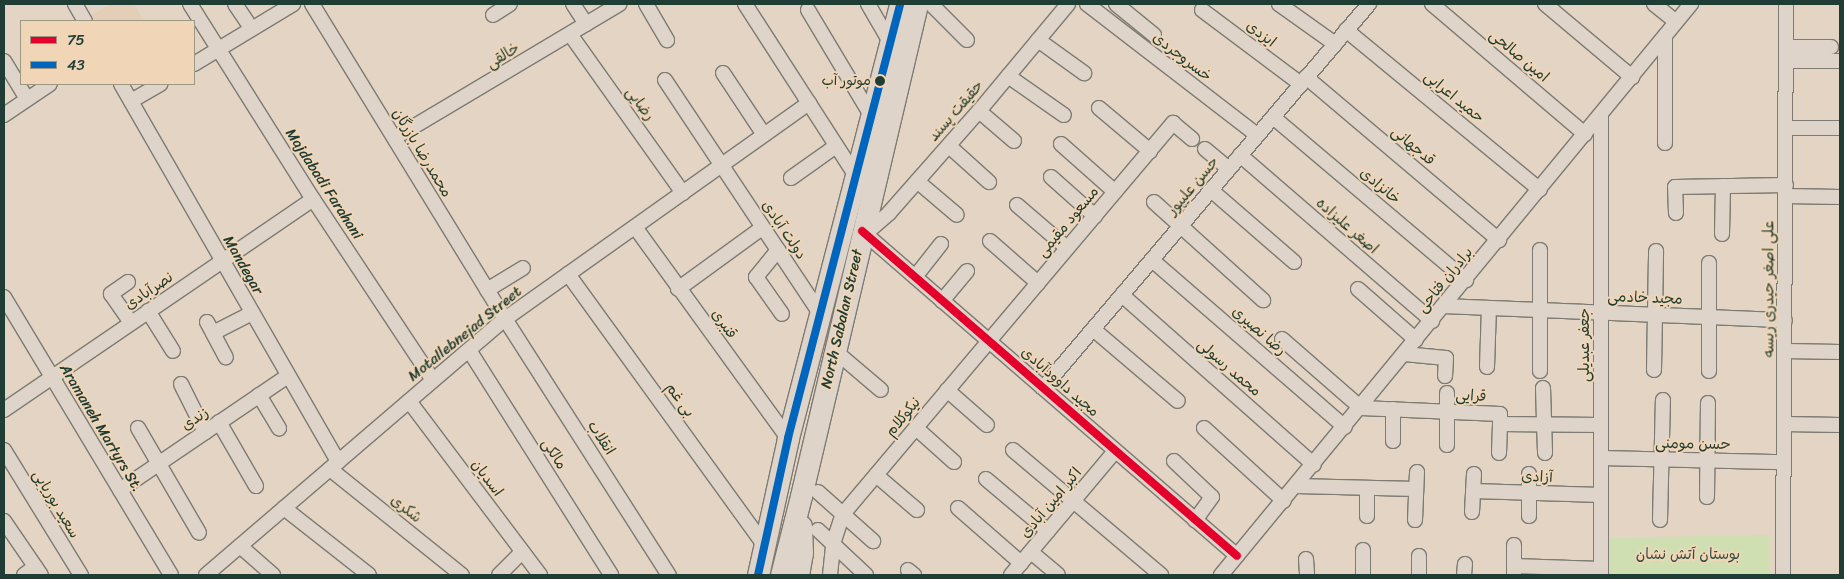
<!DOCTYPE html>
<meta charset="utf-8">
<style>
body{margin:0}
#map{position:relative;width:1844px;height:579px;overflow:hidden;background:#e3d4c4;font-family:Sriracha,"Playpen Sans Arabic",sans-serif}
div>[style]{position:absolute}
.built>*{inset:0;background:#e5ceb7}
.green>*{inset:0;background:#cfdfb2;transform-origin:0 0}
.roads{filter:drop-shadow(1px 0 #7d7b73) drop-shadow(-1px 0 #7d7b73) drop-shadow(0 1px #7d7b73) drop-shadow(0 -1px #7d7b73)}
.minor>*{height:14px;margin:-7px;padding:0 7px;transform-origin:7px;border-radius:7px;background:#ded4c9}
.primary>*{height:21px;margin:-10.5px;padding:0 10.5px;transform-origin:10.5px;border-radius:10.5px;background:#ded4c9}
.bus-1>*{height:8px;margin:-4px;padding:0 4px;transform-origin:4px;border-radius:4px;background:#e4002b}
.bus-2>*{height:8px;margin:-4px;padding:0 4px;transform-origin:4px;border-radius:4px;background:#0065bd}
.dots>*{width:14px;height:14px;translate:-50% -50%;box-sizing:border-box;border:2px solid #f0d5b7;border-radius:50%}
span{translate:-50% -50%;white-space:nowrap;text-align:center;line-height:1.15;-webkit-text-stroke:4px #f0d5b7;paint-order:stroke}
.bus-label{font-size:14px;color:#1f3d34}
.right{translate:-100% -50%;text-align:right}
.street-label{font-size:15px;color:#1f3d34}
.park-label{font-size:15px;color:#2f4e3f}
.frame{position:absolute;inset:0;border:5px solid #1f3d34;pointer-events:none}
.legend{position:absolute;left:20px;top:20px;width:175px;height:65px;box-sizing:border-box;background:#f0d5b7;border:1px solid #9c9883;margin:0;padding:6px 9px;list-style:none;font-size:15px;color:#1f3d34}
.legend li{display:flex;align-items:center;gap:10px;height:25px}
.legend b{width:25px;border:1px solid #9c9883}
</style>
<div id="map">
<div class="built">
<i style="clip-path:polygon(111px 4px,134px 4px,144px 21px,90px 21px,88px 17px)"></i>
</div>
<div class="green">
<i style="left:1769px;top:535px;width:40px;height:163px;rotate:89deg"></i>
</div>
<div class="roads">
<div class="minor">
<i style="left:75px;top:4px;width:20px;rotate:60deg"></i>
<i style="left:190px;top:4px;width:231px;rotate:57.8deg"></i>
<i style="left:313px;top:199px;width:217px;rotate:56.5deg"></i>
<i style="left:235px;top:4px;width:22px;rotate:56deg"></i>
<i style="left:312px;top:4px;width:369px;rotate:58.5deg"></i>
<i style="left:505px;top:319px;width:304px;rotate:57.4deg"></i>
<i style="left:573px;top:4px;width:24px;rotate:57deg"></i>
<i style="left:646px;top:4px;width:42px;rotate:59.7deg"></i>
<i style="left:745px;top:4px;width:205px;rotate:57.2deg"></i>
<i style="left:868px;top:4px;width:44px;rotate:59.9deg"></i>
<i style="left:1087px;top:4px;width:215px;rotate:37.6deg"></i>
<i style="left:1116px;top:4px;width:49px;rotate:39.2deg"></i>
<i style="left:1279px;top:4px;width:69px;rotate:35.5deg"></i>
<i style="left:1432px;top:4px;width:201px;rotate:40.4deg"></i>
<i style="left:1545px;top:4px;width:114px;rotate:40deg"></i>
<i style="left:1654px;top:4px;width:28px;rotate:39deg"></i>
<i style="left:933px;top:6px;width:48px;rotate:45deg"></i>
<i style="left:808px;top:10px;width:125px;rotate:59.1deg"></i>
<i style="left:1202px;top:10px;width:124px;rotate:36.8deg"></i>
<i style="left:493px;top:15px;width:20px;rotate:-33deg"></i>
<i style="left:1346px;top:30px;width:251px;rotate:39.5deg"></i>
<i style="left:570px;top:34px;width:195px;rotate:54.6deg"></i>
<i style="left:1665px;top:36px;width:107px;rotate:90deg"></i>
<i style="left:1038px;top:40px;width:57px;rotate:35.7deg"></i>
<i style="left:1787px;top:47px;width:44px"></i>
<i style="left:4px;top:61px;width:44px;rotate:58.8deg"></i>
<i style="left:1787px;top:61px;width:53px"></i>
<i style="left:194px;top:64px;width:116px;rotate:-31.2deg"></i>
<i style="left:723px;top:73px;width:74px;rotate:56.5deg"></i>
<i style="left:1008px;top:76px;width:68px;rotate:34.9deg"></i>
<i style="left:1306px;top:77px;width:253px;rotate:40.2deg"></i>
<i style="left:665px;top:80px;width:280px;rotate:56.4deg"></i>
<i style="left:121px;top:84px;width:436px;rotate:60.1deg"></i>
<i style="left:131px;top:101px;width:34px;rotate:-30deg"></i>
<i style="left:1099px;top:108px;width:67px;rotate:40.1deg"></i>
<i style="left:979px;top:111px;width:46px;rotate:40.6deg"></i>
<i style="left:4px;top:115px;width:55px;rotate:-34deg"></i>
<i style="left:1601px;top:115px;width:460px;rotate:90deg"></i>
<i style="left:1273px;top:117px;width:253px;rotate:40.2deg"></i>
<i style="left:1787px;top:128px;width:53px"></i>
<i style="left:403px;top:133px;width:252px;rotate:-30.8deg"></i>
<i style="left:1061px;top:144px;width:72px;rotate:41.6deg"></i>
<i style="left:949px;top:146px;width:54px;rotate:42deg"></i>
<i style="left:1205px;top:149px;width:31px;rotate:40deg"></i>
<i style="left:1240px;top:155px;width:254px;rotate:40.8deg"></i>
<i style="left:1051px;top:177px;width:59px;rotate:41.6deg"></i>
<i style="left:791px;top:178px;width:55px;rotate:-35.4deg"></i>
<i style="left:917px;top:181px;width:52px;rotate:40.4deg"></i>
<i style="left:1211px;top:190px;width:110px;rotate:40.9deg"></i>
<i style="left:1786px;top:196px;width:54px;rotate:1.1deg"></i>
<i style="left:1154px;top:202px;width:147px;rotate:42deg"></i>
<i style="left:1017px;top:205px;width:66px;rotate:40.7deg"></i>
<i style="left:1676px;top:213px;width:26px;rotate:-92deg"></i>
<i style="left:1675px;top:187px;width:111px;rotate:-1deg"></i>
<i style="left:635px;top:227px;width:261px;rotate:54.1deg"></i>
<i style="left:862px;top:231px;width:496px;rotate:40.9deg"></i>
<i style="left:862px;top:231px;width:10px;rotate:-17deg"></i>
<i style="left:872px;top:228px;width:23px;rotate:-41deg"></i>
<i style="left:889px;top:213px;width:136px;rotate:-48.6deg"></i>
<i style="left:979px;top:111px;width:139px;rotate:-50.2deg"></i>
<i style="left:1722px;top:234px;width:48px;rotate:-88.8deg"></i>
<i style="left:990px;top:241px;width:64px;rotate:41.2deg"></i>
<i style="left:778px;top:250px;width:35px;rotate:129deg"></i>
<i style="left:756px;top:277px;width:45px;rotate:54.9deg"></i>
<i style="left:1540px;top:250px;width:121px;rotate:90deg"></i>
<i style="left:1152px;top:260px;width:255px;rotate:40.9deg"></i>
<i style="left:568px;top:274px;width:336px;rotate:54.1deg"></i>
<i style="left:915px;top:277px;width:42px;rotate:-51.8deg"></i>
<i style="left:128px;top:282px;width:21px;rotate:145deg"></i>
<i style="left:111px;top:294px;width:35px;rotate:55deg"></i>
<i style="left:678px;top:289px;width:104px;rotate:-36deg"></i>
<i style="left:1358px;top:289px;width:77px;rotate:41.3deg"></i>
<i style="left:487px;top:290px;width:42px;rotate:-31.4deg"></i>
<i style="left:1122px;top:295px;width:256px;rotate:41.5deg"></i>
<i style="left:4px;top:297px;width:324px;rotate:59deg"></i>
<i style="left:942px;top:301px;width:39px;rotate:-50deg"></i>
<i style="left:1444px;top:306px;width:341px;rotate:2.4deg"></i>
<i style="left:148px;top:311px;width:47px;rotate:58deg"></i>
<i style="left:207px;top:322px;width:40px;rotate:62deg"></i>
<i style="left:1093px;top:329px;width:111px;rotate:40.3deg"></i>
<i style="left:213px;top:333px;width:44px;rotate:-27.1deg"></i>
<i style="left:1282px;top:339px;width:105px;rotate:41.1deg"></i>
<i style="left:1361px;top:408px;width:139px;rotate:2.5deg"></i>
<i style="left:1500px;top:414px;width:10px;rotate:90deg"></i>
<i style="left:1500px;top:424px;width:101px;rotate:0.6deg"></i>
<i style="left:469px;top:350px;width:266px;rotate:57.7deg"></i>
<i style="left:835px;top:351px;width:60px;rotate:40.3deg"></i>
<i style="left:1785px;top:351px;width:55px;rotate:1deg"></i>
<i style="left:1404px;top:354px;width:42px;rotate:5.4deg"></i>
<i style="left:1446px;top:358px;width:18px;rotate:93deg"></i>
<i style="left:1487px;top:367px;width:59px;rotate:-88.1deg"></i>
<i style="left:1654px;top:370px;width:119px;rotate:-89deg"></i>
<i style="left:1709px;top:371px;width:108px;rotate:-90deg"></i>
<i style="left:181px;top:384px;width:54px;rotate:63.4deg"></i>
<i style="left:1043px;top:388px;width:504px;rotate:-49.67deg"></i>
<i style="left:1543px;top:388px;width:65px;rotate:88.2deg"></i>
<i style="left:947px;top:390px;width:53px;rotate:41.2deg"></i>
<i style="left:259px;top:395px;width:39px;rotate:59deg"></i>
<i style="left:409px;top:401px;width:218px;rotate:53deg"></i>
<i style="left:4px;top:410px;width:374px;rotate:-34.3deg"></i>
<i style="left:219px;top:422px;width:74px;rotate:60deg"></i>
<i style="left:1784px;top:424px;width:56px;rotate:1deg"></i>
<i style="left:138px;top:428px;width:121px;rotate:59.8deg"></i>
<i style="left:916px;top:428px;width:51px;rotate:41.8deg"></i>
<i style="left:1204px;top:428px;width:108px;rotate:42.4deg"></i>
<i style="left:1393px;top:441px;width:32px;rotate:-90deg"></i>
<i style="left:1447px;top:445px;width:52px;rotate:-90deg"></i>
<i style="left:4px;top:450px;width:147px;rotate:58.4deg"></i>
<i style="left:1013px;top:450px;width:194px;rotate:40.2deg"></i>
<i style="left:1499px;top:453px;width:29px;rotate:-88deg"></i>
<i style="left:1601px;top:458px;width:183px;rotate:1.3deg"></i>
<i style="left:1174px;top:461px;width:52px;rotate:43.5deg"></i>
<i style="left:1212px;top:497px;width:29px;rotate:126deg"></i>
<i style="left:330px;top:469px;width:169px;rotate:38.8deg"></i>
<i style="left:876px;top:475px;width:54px;rotate:40.5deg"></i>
<i style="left:986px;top:479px;width:81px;rotate:40deg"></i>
<i style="left:1296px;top:486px;width:120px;rotate:1.4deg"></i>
<i style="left:120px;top:490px;width:203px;rotate:-34.2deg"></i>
<i style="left:1473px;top:491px;width:128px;rotate:1.8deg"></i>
<i style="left:818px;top:492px;width:74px;rotate:41.7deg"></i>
<i style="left:1707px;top:497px;width:94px;rotate:-89.4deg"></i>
<i style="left:284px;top:508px;width:108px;rotate:38.2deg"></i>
<i style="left:958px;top:508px;width:84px;rotate:41.1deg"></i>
<i style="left:1472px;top:512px;width:38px;rotate:-87deg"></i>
<i style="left:1367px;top:516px;width:28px;rotate:-90deg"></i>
<i style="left:1529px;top:516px;width:42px;rotate:-90deg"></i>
<i style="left:1415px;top:520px;width:48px;rotate:-87.6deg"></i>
<i style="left:1660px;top:520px;width:120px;rotate:-88.6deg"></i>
<i style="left:4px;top:521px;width:65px;rotate:55.6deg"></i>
<i style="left:818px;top:530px;width:66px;rotate:43.2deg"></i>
<i style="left:1514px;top:545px;width:30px;rotate:90deg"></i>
<i style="left:240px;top:546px;width:44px;rotate:41.3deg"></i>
<i style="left:1031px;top:552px;width:35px;rotate:40deg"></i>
<i style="left:1419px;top:556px;width:19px;rotate:90deg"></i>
<i style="left:1306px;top:559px;width:16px;rotate:86deg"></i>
<i style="left:1514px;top:566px;width:87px;rotate:2deg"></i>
<i style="left:908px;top:570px;width:8px;rotate:40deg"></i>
<i style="left:24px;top:575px;width:14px;rotate:-36deg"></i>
<i style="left:206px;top:575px;width:394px;rotate:-40.6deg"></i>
<i style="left:505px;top:319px;width:373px;rotate:-35.4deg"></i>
<i style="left:499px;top:575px;width:33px;rotate:-45deg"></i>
<i style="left:830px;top:575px;width:31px;rotate:-84deg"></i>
<i style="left:833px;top:544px;width:32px;rotate:-72deg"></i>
<i style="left:843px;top:514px;width:512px;rotate:-49.84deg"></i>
<i style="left:1173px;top:123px;width:25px;rotate:40deg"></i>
<i style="left:1011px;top:575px;width:162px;rotate:-50deg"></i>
<i style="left:1221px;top:575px;width:740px;rotate:-50.54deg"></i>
<i style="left:1363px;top:575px;width:25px;rotate:-90deg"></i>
<i style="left:1464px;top:575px;width:11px;rotate:-85deg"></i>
<i style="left:1783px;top:575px;width:571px;rotate:-89.7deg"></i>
</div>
<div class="primary">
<i style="left:758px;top:575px;width:140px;rotate:-77.6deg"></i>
<i style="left:788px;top:438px;width:448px;rotate:-75.5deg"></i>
<i style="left:781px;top:575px;width:81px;rotate:-75.8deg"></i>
<i style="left:801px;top:496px;width:505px;rotate:-76.73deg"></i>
<i style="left:798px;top:575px;width:22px;rotate:-80deg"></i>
<i style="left:802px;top:553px;width:27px;rotate:-92deg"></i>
</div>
</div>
<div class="bus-1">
<i style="left:862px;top:231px;width:496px;rotate:40.9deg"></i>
</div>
<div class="bus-2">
<i style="left:758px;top:575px;width:140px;rotate:-77.6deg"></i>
<i style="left:788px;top:438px;width:448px;rotate:-75.5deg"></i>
</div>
<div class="dots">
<i style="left:880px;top:81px;background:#1f3d34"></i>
</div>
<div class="bus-label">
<span class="right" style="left:871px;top:81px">موتور آب</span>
</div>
<div class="street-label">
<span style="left:1261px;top:34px;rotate:37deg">ایزدی</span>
<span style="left:503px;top:56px;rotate:-31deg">خالقی</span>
<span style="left:1519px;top:56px;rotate:40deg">امین صالحی</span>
<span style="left:1182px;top:57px;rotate:38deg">خسروجردی</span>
<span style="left:1454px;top:97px;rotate:39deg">حمید اعرابی</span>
<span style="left:640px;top:104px;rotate:54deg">رضایی</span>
<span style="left:956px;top:111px;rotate:-49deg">حقیقت پسند</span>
<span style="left:1413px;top:146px;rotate:40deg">قدجهانی</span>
<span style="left:422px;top:153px;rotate:59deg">محمدرضا بازرگان</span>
<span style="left:324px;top:184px;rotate:57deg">Majdabadi Farahani</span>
<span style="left:1193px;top:186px;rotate:-50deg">حسن علیپور</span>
<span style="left:1380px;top:186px;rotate:40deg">خانزادی</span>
<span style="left:1068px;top:222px;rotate:-50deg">مسعود مقیمی</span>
<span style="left:1347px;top:226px;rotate:41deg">اصغر علیزاده</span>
<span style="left:784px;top:230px;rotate:56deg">دولت آبادی</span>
<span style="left:243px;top:265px;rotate:60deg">Mandegar</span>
<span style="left:1445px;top:280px;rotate:-51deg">برادران فتاحی</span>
<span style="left:1769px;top:289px;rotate:-90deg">علی اصغر حیدری ریسه</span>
<span style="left:149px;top:291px;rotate:-34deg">نصرآبادی</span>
<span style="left:1645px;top:298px;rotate:2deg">مجید خادمی</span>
<span style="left:842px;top:319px;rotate:-77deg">North Sabalan Street</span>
<span style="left:724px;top:324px;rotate:54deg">قنبری</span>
<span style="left:1259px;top:331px;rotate:41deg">رضا نصیری</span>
<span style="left:465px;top:334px;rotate:-39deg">Motallebnejad Street</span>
<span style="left:1585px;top:345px;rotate:-90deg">جعفر عبدیلی</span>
<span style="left:1229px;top:368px;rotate:41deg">محمد رسولی</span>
<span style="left:1060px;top:382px;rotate:41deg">مجید داوودآبادی</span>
<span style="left:1471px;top:396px;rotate:3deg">قرایی</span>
<span style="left:680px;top:400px;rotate:54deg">بی غم</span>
<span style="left:903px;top:417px;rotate:-50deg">نیکوکلام</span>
<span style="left:195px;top:419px;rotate:-34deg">زندی</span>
<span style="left:101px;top:428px;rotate:59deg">Aramaneh Martyrs St.</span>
<span style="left:601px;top:438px;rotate:57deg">انقلاب</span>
<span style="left:1693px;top:444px;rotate:1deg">حسن مومنی</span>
<span style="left:554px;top:454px;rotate:58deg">مالکی</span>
<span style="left:1537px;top:477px;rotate:2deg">آزادی</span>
<span style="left:487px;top:478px;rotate:53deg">اسدیان</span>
<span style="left:1051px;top:503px;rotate:-50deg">اکبر امین آبادی</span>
<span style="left:56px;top:504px;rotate:59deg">سعید بوریایی</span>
<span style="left:406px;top:509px;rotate:39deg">شکری</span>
</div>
<div class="park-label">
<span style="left:1688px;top:555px">بوستان آتش نشان</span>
</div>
<div class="frame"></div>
<ul class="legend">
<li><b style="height:6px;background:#e4002b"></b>75</li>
<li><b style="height:6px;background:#0065bd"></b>43</li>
</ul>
</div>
